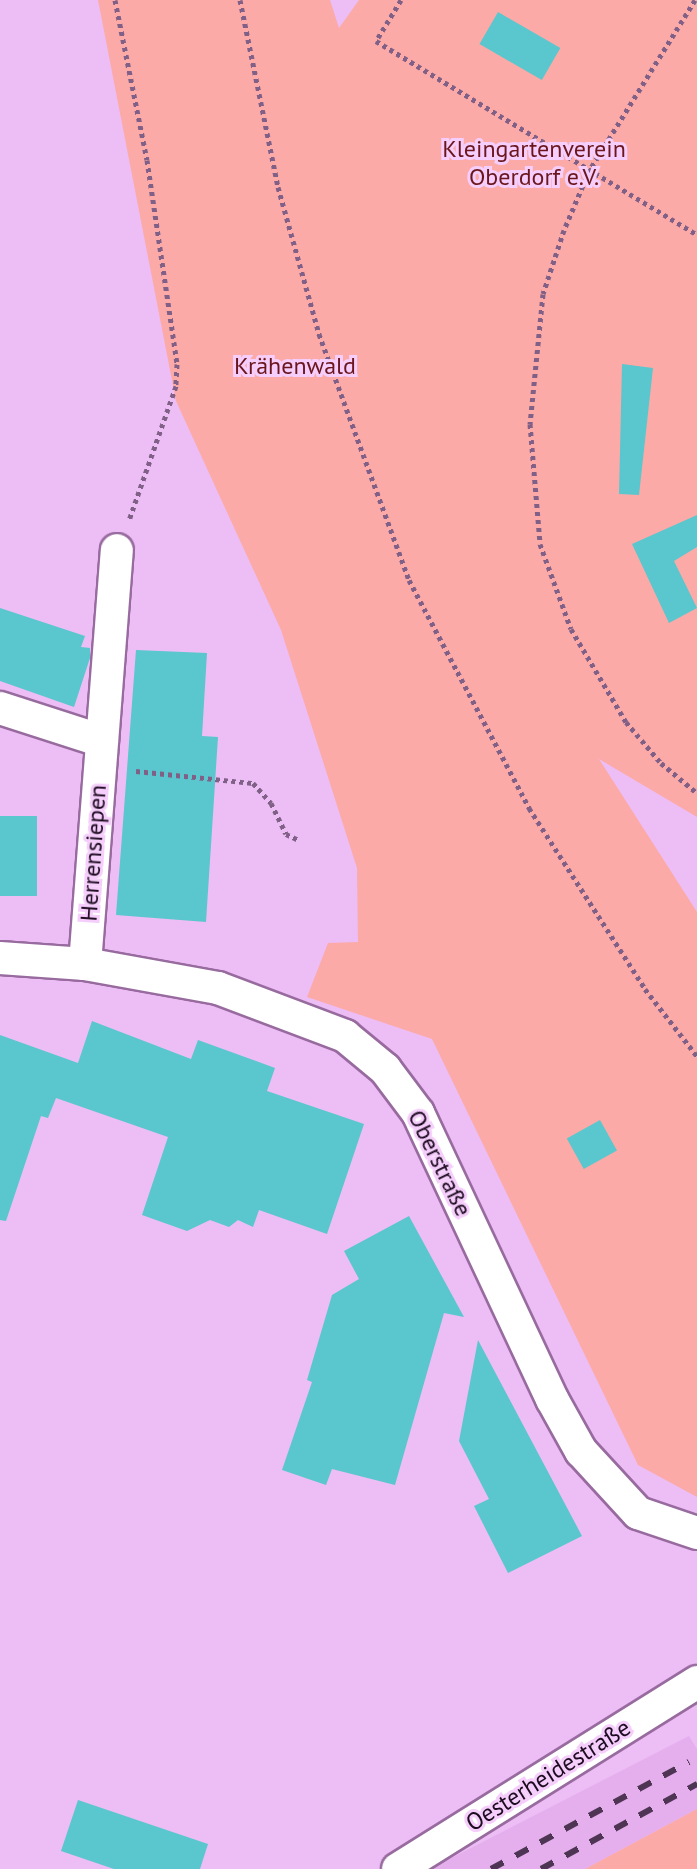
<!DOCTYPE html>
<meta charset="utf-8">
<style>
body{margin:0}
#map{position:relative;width:697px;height:1869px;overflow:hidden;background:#edbdf5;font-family:"PT Sans",sans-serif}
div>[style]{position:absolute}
.built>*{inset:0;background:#e5afee}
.green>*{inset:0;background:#fcaaa7}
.building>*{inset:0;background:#5ac6cd;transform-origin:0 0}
.path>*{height:5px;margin-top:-2.5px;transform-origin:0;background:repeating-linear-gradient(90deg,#806086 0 4px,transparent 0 8px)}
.roads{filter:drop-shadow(2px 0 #986b9f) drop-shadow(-2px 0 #986b9f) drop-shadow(0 2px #986b9f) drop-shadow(0 -2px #986b9f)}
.minor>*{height:32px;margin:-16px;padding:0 16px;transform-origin:16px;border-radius:16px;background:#fff}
.rail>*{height:6px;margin-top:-3px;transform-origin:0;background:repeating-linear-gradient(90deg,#4e3553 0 14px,transparent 0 28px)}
span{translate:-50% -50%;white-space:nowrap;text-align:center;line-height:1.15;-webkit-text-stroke:6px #f5cefb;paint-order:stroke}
.park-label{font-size:24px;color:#6a161c}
.street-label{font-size:24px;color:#1d0b20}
</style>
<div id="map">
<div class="built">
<i style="clip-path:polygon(689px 1736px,697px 1749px,697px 1809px,585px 1869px,430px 1869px)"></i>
</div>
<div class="green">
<i style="clip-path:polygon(98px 0,330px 0,339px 28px,359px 0,697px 0,697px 817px,599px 759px,697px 912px,697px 1497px,638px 1465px,432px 1039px,307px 997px,328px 943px,358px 942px,357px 868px,281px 630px,176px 401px)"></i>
<i style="clip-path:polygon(697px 1809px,697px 1869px,585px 1869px)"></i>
</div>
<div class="building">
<i style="left:498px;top:12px;width:72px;height:37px;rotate:30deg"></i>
<i style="clip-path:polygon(622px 364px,653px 368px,639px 495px,619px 494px)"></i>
<i style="clip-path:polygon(697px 515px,697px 547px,674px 561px,697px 608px,669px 623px,632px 544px)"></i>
<i style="clip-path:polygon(0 608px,85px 636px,81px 647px,90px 648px,90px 658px,74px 707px,0 681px)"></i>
<i style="clip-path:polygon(136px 650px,207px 653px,202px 736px,218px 737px,206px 922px,116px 915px)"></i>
<i style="left:0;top:816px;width:37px;height:80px"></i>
<i style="clip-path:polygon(92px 1021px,191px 1059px,198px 1040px,275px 1068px,267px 1091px,364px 1124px,327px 1234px,259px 1210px,253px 1227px,238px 1220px,229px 1227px,210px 1220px,187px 1231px,142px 1215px,168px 1137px,56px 1098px,48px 1118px,41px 1116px,6px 1221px,0 1220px,0 1035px,78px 1063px)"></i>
<i style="left:600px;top:1120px;width:35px;height:38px;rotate:61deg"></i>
<i style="clip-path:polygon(409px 1216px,464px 1317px,444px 1313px,395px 1485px,332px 1469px,326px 1485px,282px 1470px,312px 1382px,307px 1380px,332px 1295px,359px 1279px,344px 1251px)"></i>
<i style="clip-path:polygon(478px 1340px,582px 1536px,508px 1573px,474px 1506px,489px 1499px,459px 1441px)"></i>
<i style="clip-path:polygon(78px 1800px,208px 1844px,200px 1869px,114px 1869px,61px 1851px)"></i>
</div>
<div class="path">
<i style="left:115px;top:0;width:163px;rotate:78.7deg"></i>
<i style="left:147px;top:160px;width:206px;rotate:81.6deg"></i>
<i style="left:177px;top:364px;width:22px;rotate:93deg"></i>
<i style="left:176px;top:386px;width:142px;rotate:109.3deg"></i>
<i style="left:240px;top:0;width:191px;rotate:78.5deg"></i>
<i style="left:278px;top:187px;width:153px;rotate:74.4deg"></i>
<i style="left:319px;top:334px;width:262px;rotate:69.9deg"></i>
<i style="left:409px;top:580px;width:258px;rotate:62.2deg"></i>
<i style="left:529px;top:808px;width:215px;rotate:57.3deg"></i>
<i style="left:645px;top:989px;width:85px;rotate:52.2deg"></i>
<i style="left:401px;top:0;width:48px;rotate:121.4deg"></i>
<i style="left:376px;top:41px;width:375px;rotate:31.1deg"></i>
<i style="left:695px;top:0;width:201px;rotate:121.8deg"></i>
<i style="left:589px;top:171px;width:64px;rotate:113deg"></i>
<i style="left:564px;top:230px;width:67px;rotate:108.2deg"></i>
<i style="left:543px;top:294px;width:131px;rotate:95.7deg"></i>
<i style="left:530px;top:424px;width:120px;rotate:85.2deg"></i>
<i style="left:540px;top:544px;width:90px;rotate:70deg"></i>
<i style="left:571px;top:629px;width:108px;rotate:59.4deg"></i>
<i style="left:626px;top:722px;width:54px;rotate:49.5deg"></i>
<i style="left:661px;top:763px;width:47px;rotate:39.8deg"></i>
<i style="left:136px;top:771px;width:118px;rotate:5.9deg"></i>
<i style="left:253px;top:783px;width:27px;rotate:48deg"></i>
<i style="left:271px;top:803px;width:34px;rotate:64deg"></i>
<i style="left:286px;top:834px;width:14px;rotate:25deg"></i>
</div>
<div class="roads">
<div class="minor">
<i style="left:0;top:708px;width:107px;rotate:17.9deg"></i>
<i style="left:0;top:958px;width:85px;rotate:4deg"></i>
<i style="left:85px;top:964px;width:135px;rotate:10.2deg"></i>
<i style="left:218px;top:988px;width:136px;rotate:20.7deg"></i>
<i style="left:345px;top:1036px;width:52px;rotate:39.5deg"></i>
<i style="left:385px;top:1069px;width:55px;rotate:53.1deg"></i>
<i style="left:418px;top:1113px;width:316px;rotate:64.9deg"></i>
<i style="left:552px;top:1399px;width:60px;rotate:60.9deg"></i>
<i style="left:581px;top:1451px;width:84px;rotate:47.4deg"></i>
<i style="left:638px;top:1513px;width:62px;rotate:18.7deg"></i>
<i style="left:85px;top:964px;width:415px;rotate:-85.6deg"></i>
<i style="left:398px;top:1869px;width:353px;rotate:-32deg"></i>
</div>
</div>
<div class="rail">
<i style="left:491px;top:1869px;width:225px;rotate:-28.4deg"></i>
<i style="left:541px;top:1869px;width:178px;rotate:-28.6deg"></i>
</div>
<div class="park-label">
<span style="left:534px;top:163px">Kleingartenverein<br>Oberdorf e.V.</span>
<span style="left:295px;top:366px">Krähenwald</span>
</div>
<div class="street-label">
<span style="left:93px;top:853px;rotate:-86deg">Herrensiepen</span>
<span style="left:440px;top:1163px;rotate:64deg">Oberstraße</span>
<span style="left:548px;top:1775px;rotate:-32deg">Oesterheidestraße</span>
</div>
</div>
